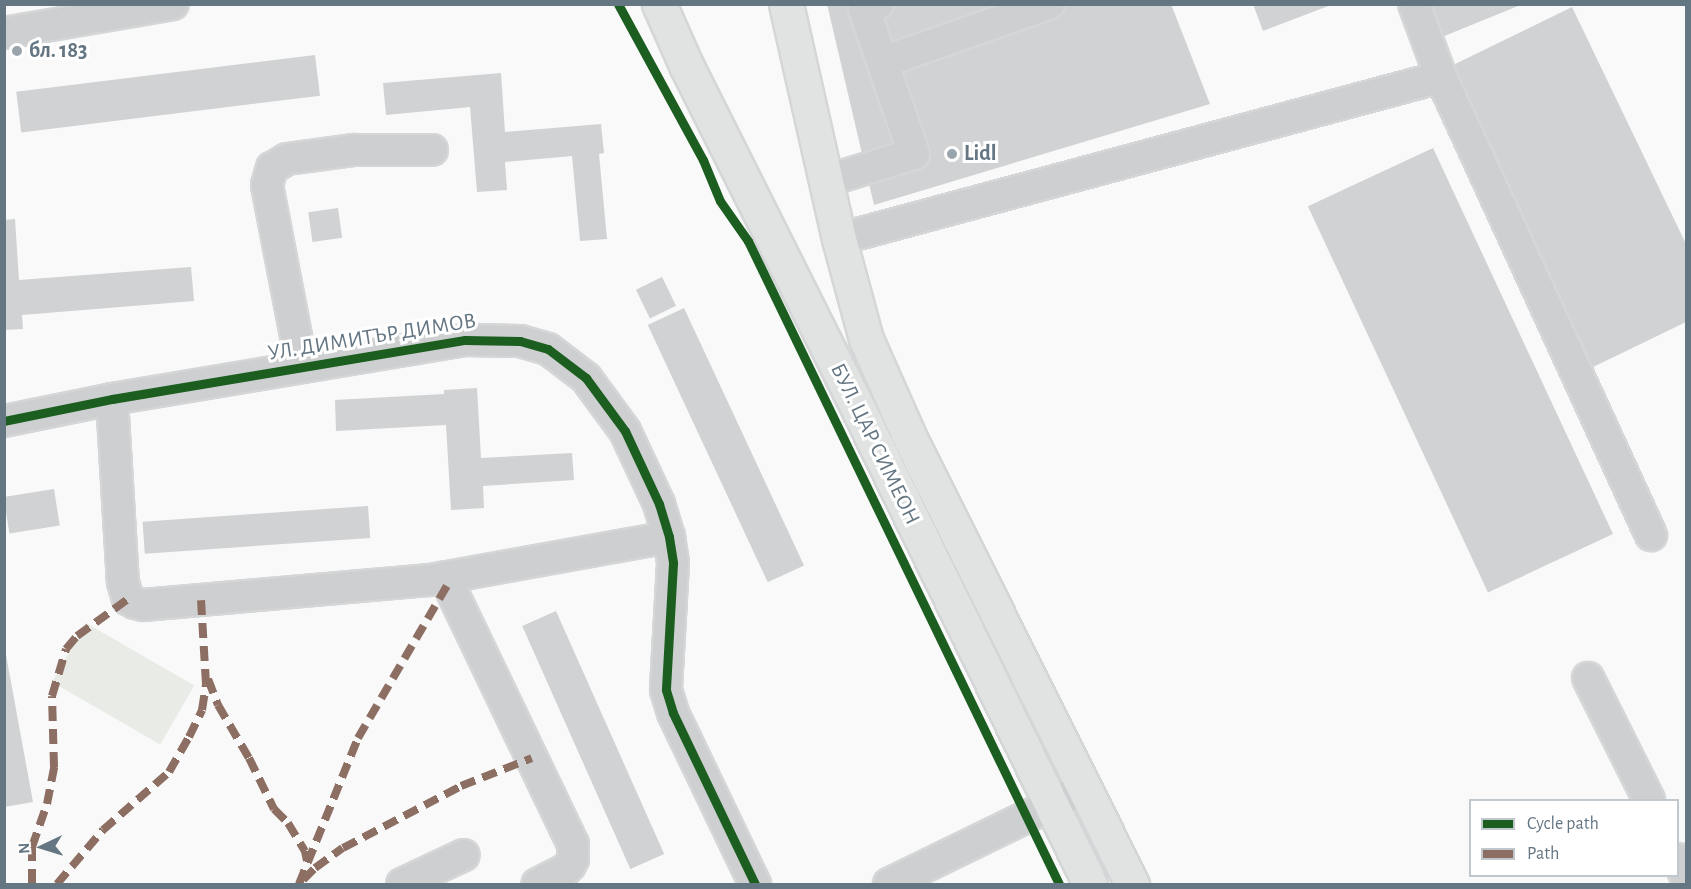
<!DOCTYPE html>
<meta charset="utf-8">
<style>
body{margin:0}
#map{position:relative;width:1691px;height:889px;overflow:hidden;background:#f9f9f9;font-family:"Alegreya Sans",sans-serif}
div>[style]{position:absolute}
.green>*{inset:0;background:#e8ebe6;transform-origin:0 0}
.building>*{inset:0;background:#d0d2d3;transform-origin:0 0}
.roads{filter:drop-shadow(2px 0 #d5d6d7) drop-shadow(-2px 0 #d5d6d7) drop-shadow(0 2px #d5d6d7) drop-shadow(0 -2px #d5d6d7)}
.minor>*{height:30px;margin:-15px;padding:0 15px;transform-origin:15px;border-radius:15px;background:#cecfd0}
.major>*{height:33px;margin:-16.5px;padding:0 16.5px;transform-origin:16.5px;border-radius:16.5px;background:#e1e2e2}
.quiet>*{height:8px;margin-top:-4px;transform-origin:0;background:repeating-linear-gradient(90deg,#8d6e63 0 15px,transparent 0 23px)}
.cycleway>*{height:9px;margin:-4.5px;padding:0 4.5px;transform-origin:4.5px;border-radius:4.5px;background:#1b5e20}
.dots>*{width:16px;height:16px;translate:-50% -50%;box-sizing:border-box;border:3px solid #fff;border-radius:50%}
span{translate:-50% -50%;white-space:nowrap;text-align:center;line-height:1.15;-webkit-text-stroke:6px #fff;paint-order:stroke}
.poi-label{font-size:22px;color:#657683;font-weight:700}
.left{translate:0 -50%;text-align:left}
.street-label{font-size:22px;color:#657683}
.frame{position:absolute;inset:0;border:6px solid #657683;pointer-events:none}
.legend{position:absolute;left:1469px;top:799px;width:210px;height:78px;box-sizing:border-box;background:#fff;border:2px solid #c1c8cd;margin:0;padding:8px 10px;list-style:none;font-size:18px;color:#657683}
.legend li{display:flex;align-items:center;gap:12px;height:30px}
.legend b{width:30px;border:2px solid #c1c8cd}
.north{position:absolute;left:12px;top:817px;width:60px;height:60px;-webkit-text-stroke:4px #fff;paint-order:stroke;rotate:266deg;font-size:16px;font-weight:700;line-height:24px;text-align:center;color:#657683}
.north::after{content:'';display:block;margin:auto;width:21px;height:27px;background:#657683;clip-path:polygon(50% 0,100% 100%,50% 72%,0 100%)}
</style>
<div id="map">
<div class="green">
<i style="left:86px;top:623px;width:125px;height:68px;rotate:30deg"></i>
</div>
<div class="building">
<i style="clip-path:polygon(827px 4px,1171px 4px,1210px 104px,874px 205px)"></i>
<i style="clip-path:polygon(1253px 4px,1331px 4px,1331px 5px,1263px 31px)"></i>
<i style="clip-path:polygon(1423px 4px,1523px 4px,1437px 39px)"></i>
<i style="clip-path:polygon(1572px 7px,1686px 244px,1686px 322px,1591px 368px,1447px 68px)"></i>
<i style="left:315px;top:55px;width:41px;height:301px;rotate:83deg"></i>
<i style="clip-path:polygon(501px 73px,505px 132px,601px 124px,604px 153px,599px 154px,607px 239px,580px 241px,572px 156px,505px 162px,507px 190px,477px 192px,470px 107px,386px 115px,383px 83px)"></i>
<i style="left:1433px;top:148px;width:426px;height:138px;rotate:65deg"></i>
<i style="left:338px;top:208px;width:30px;height:30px;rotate:82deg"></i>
<i style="clip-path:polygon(15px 219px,19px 280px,191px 267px,194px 301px,22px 315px,23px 329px,4px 330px,4px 220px)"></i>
<i style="left:662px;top:277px;width:32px;height:29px;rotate:64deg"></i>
<i style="left:684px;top:308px;width:284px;height:40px;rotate:65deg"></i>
<i style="clip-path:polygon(477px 388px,481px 458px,572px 453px,574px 480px,483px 486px,484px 508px,451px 510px,446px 425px,336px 431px,335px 400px,444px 394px,444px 390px)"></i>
<i style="left:54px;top:489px;width:37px;height:51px;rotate:81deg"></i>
<i style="left:368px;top:506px;width:32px;height:226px;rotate:86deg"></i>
<i style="left:556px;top:611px;width:266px;height:37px;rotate:66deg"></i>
<i style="clip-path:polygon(4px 644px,33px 802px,4px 807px)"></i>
</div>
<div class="roads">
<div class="minor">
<i style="left:1414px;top:4px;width:78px;rotate:69.7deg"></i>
<i style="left:1441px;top:77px;width:504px;rotate:65.37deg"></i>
<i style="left:4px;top:33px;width:171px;rotate:-9.7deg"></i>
<i style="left:883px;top:62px;width:176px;rotate:-19.3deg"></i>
<i style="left:826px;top:181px;width:92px;rotate:-17.1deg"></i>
<i style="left:914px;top:154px;width:153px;rotate:-109deg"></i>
<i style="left:864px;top:9px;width:15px;rotate:-20deg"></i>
<i style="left:839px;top:239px;width:623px;rotate:-15.06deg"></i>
<i style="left:302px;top:367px;width:185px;rotate:-100.9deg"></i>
<i style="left:267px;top:185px;width:18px;rotate:-74deg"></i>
<i style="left:272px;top:168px;width:17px;rotate:-31deg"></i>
<i style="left:287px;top:159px;width:68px;rotate:-7.7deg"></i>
<i style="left:354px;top:150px;width:78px"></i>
<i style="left:112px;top:399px;width:183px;rotate:86.6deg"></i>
<i style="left:123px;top:582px;width:18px;rotate:74deg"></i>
<i style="left:128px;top:599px;width:8px;rotate:30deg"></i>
<i style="left:135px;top:603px;width:9px;rotate:13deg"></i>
<i style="left:144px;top:605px;width:287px;rotate:-5deg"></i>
<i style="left:430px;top:580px;width:243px;rotate:-10.2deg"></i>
<i style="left:4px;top:421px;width:110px;rotate:-11.5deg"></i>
<i style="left:112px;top:399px;width:358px;rotate:-9.5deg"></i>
<i style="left:465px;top:340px;width:55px;rotate:1deg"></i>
<i style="left:520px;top:341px;width:29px;rotate:16deg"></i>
<i style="left:548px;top:349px;width:48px;rotate:37.3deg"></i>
<i style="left:586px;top:378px;width:66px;rotate:53.7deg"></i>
<i style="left:625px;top:431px;width:81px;rotate:65deg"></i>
<i style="left:659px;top:504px;width:34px;rotate:73deg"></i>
<i style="left:669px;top:537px;width:26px;rotate:81deg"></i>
<i style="left:673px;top:563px;width:127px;rotate:93.2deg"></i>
<i style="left:666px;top:690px;width:24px;rotate:73deg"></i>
<i style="left:673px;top:713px;width:190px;rotate:64.4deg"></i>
<i style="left:445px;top:577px;width:296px;rotate:64.4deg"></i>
<i style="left:573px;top:844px;width:15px;rotate:90deg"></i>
<i style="left:573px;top:859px;width:7px;rotate:117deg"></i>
<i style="left:570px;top:865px;width:7px;rotate:135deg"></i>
<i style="left:565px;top:870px;width:31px;rotate:153deg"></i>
<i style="left:1588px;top:678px;width:136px;rotate:63.4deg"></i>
<i style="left:1678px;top:859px;width:20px;rotate:66deg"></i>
<i style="left:402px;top:884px;width:68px;rotate:-25.1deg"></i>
<i style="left:889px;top:884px;width:217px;rotate:-26deg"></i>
</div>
<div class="major">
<i style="left:659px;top:4px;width:67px;rotate:66.1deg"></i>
<i style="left:686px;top:65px;width:407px;rotate:63.4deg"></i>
<i style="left:868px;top:429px;width:506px;rotate:63.99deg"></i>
<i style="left:786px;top:4px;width:241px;rotate:77.3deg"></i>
<i style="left:839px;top:239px;width:104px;rotate:74.9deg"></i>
<i style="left:866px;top:339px;width:104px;rotate:66.1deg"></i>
<i style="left:908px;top:434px;width:503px;rotate:63.54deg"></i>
</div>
</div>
<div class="quiet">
<i style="left:208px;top:679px;width:28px;rotate:69deg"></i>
<i style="left:218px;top:705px;width:61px;rotate:59.7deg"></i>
<i style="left:249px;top:758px;width:57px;rotate:63.9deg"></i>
<i style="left:274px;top:809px;width:20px;rotate:45deg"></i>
<i style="left:288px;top:823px;width:33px;rotate:59deg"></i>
<i style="left:305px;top:851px;width:10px;rotate:79deg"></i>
<i style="left:303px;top:880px;width:17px;rotate:-45deg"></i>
<i style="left:315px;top:868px;width:34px;rotate:-36deg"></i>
<i style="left:343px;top:848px;width:133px;rotate:-27.7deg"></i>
<i style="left:461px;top:786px;width:76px;rotate:-21.5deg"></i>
<i style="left:32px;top:884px;width:37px;rotate:-90deg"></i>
<i style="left:32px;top:847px;width:46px;rotate:-70.8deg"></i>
<i style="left:47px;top:804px;width:38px;rotate:-79deg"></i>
<i style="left:54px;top:767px;width:71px;rotate:-91.6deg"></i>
<i style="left:52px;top:696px;width:49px;rotate:-73.4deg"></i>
<i style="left:66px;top:649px;width:17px;rotate:-50deg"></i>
<i style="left:77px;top:636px;width:63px;rotate:-36deg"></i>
<i style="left:57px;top:884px;width:71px;rotate:-49.6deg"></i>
<i style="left:103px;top:830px;width:88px;rotate:-41.3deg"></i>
<i style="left:169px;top:772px;width:40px;rotate:-60.3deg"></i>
<i style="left:189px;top:737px;width:30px;rotate:-64deg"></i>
<i style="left:202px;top:710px;width:26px;rotate:-81deg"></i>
<i style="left:206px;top:684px;width:84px;rotate:-93.4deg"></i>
<i style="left:299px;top:884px;width:157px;rotate:-68deg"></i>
<i style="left:358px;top:738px;width:178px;rotate:-59.7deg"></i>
</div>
<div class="cycleway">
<i style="left:618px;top:4px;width:178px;rotate:61.4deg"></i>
<i style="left:703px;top:160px;width:44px;rotate:67.5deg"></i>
<i style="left:720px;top:201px;width:49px;rotate:55deg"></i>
<i style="left:748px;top:241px;width:714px;rotate:64.19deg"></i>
<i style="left:4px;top:421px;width:110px;rotate:-11.5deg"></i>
<i style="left:112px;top:399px;width:358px;rotate:-9.5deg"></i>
<i style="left:465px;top:340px;width:55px;rotate:1deg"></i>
<i style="left:520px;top:341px;width:29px;rotate:16deg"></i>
<i style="left:548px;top:349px;width:48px;rotate:37.3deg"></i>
<i style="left:586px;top:378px;width:66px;rotate:53.7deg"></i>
<i style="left:625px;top:431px;width:81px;rotate:65deg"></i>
<i style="left:659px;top:504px;width:34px;rotate:73deg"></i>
<i style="left:669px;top:537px;width:26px;rotate:81deg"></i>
<i style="left:673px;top:563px;width:127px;rotate:93.2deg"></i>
<i style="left:666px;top:690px;width:24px;rotate:73deg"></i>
<i style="left:673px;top:713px;width:190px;rotate:64.4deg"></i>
</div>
<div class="dots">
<i style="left:17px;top:51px;background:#99a4ac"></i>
<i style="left:952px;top:154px;background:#99a4ac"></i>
</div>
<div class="poi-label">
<span class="left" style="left:29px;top:51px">бл. 183</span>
<span class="left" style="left:964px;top:154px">Lidl</span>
</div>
<div class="street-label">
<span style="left:372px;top:337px;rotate:-9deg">УЛ. ДИМИТЪР ДИМОВ</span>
<span style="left:875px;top:444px;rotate:64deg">БУЛ. ЦАР СИМЕОН</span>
</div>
<div class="frame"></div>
<ul class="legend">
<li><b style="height:8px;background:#1b5e20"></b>Cycle path</li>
<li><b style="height:8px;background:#8d6e63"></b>Path</li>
</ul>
<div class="north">N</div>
</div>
